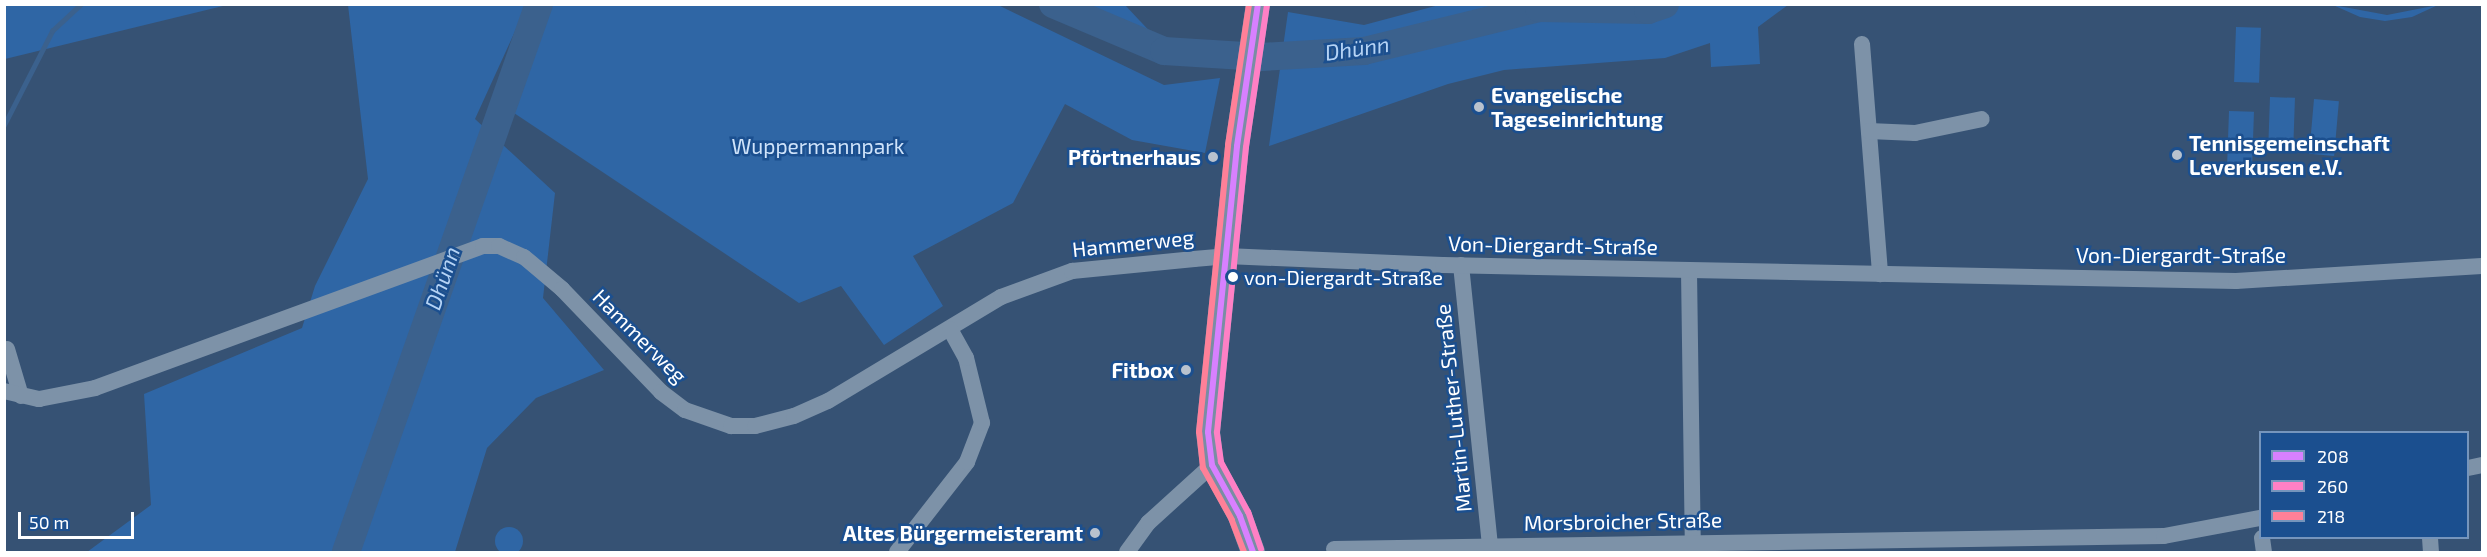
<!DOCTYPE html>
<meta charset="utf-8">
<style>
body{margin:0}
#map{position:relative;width:2487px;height:557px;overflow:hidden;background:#365274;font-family:"Exo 2",sans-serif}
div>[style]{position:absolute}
.green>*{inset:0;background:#2f66a5;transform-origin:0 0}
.round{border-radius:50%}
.stream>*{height:4.5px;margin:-2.25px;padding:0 2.25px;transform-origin:2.25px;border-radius:2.25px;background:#3b618d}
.river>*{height:28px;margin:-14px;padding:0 14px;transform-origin:14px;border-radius:14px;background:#3b618d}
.street>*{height:16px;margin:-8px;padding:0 8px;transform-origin:8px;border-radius:8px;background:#7d92a8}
.secondary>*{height:24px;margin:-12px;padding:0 12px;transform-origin:12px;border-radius:12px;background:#798da4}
.bus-1>*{height:6px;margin:-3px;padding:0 3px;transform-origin:3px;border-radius:3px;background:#d880ff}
.bus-2>*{height:6px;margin:-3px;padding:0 3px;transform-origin:3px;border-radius:3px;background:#ff80c5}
.bus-3>*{height:6px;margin:-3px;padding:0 3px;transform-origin:3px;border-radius:3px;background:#ff8098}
.dots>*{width:16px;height:16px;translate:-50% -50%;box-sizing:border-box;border:3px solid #1b4f8f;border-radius:50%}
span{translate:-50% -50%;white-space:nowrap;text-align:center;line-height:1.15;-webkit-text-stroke:5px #1b4f8f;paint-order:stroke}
.bus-label{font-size:20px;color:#fff}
.left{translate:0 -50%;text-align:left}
.poi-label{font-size:21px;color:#fff;font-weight:700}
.right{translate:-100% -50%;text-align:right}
.park-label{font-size:21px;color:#cfe3fa}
.street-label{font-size:21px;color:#fff}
.water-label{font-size:22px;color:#b5d3f5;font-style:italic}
.frame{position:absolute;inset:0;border:6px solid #fff;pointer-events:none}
.legend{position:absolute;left:2259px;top:431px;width:210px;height:108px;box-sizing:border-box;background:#1b4f8f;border:2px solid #7695bc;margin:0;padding:8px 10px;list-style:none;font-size:18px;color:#fff}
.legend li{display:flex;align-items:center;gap:12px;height:30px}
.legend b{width:30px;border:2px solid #7695bc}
.scale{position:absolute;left:18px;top:512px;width:116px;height:27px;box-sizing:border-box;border:3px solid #fff;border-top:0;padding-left:8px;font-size:18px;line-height:21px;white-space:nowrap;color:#fff;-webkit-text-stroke:4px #1b4f8f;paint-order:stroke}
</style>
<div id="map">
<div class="green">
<i style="clip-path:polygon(5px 4px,227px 4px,227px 5px,5px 59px)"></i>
<i style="clip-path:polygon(348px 5px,527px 5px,475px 119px,555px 193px,543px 298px,604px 370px,536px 398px,487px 448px,455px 552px,87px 552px,151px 505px,144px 394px,302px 328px,315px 286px,368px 179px)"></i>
<i style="clip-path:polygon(541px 5px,998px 5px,1164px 85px,1220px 78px,1205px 153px,1132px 140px,1065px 104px,1013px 203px,913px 256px,943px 306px,884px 345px,841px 286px,799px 303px,502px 105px)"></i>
<i style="clip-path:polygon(1048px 5px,1125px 5px,1156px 38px,1150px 49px)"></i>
<i style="clip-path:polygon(1439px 5px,1439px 4px,1788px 5px,1758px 27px,1760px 64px,1711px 67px,1710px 43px,1665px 58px,1504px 70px,1448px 84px,1269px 146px,1288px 12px,1364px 25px)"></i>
<i style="clip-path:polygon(2333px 5px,2387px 15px,2438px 5px,2412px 17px,2385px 21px,2360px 17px)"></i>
<i style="left:2236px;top:27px;width:25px;height:55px;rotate:2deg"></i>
<i style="left:2270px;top:97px;width:25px;height:55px;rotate:2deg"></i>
<i style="left:2314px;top:99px;width:25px;height:55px;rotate:5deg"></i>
<i style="left:2229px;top:111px;width:25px;height:55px;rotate:2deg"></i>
<i class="round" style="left:495px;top:527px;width:28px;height:28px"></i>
</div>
<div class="stream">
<i style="left:4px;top:125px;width:106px;rotate:-62.9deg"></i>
<i style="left:52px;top:31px;width:40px;rotate:-43deg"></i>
</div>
<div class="river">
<i style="left:1053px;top:4px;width:121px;rotate:22.9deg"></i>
<i style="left:1164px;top:51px;width:97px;rotate:3.5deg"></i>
<i style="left:1261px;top:57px;width:103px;rotate:-3.3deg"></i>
<i style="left:1364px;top:51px;width:180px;rotate:-13.8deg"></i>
<i style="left:1539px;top:8px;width:109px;rotate:1.1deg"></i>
<i style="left:1648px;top:10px;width:18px;rotate:-19deg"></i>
<i style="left:346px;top:552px;width:581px;rotate:-70.6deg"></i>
</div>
<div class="street">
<i style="left:1862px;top:44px;width:231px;rotate:85.5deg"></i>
<i style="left:1869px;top:131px;width:46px;rotate:2.5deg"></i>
<i style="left:1915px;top:133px;width:68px;rotate:-11.8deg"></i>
<i style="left:1461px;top:265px;width:283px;rotate:84.1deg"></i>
<i style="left:1689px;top:271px;width:281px;rotate:89.2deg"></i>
<i style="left:7px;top:349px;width:49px;rotate:73.4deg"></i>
<i style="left:4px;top:391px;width:36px;rotate:13deg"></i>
<i style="left:39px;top:399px;width:57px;rotate:-11.1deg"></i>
<i style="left:95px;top:388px;width:413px;rotate:-20.1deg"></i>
<i style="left:483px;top:246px;width:16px"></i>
<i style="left:499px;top:246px;width:27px;rotate:24deg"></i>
<i style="left:524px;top:257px;width:50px;rotate:40.1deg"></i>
<i style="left:562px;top:289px;width:143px;rotate:46.1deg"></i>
<i style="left:661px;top:392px;width:30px;rotate:37deg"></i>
<i style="left:685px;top:410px;width:49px;rotate:19.2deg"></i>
<i style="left:731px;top:426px;width:24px"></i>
<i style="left:755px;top:426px;width:40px;rotate:-14.4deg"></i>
<i style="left:794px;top:416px;width:37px;rotate:-24deg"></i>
<i style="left:828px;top:401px;width:202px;rotate:-31deg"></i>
<i style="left:1001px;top:297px;width:76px;rotate:-20.1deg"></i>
<i style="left:1072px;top:271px;width:123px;rotate:-5.6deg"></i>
<i style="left:1194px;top:259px;width:32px;rotate:-5deg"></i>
<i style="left:1226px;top:256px;width:217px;rotate:2.4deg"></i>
<i style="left:1443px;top:265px;width:793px;rotate:1.16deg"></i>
<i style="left:2236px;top:281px;width:246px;rotate:-3.5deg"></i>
<i style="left:2468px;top:468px;width:14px;rotate:-12deg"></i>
<i style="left:2262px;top:538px;width:14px;rotate:82deg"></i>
<i style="left:2430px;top:538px;width:14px;rotate:86deg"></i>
<i style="left:1334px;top:549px;width:830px;rotate:-0.9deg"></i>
<i style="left:2164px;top:536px;width:98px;rotate:-10.6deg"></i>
<i style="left:897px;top:552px;width:114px;rotate:-52.1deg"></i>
<i style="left:967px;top:462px;width:42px;rotate:-69deg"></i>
<i style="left:982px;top:423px;width:67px;rotate:-103.8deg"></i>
<i style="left:966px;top:358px;width:33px;rotate:-119deg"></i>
<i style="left:1127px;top:552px;width:36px;rotate:-54deg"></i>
<i style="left:1148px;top:523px;width:86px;rotate:-42.2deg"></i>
</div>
<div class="secondary">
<i style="left:1253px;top:552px;width:38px;rotate:-110deg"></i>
<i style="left:1240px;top:516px;width:58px;rotate:-118.8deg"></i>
<i style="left:1212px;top:465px;width:33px;rotate:-97deg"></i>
<i style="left:1208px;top:432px;width:287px;rotate:-84.2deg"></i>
<i style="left:1237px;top:146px;width:144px;rotate:-81.6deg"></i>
</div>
<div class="bus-1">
<i style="left:1253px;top:552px;width:38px;rotate:-110deg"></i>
<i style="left:1240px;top:516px;width:58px;rotate:-118.8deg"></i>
<i style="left:1212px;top:465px;width:33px;rotate:-97deg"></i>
<i style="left:1208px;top:432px;width:287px;rotate:-84.2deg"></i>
<i style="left:1237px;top:146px;width:144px;rotate:-81.6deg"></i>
</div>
<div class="bus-2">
<i style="left:1261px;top:549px;width:39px;rotate:-109deg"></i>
<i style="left:1248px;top:512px;width:57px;rotate:-118.4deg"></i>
<i style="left:1221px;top:462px;width:30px;rotate:-98deg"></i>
<i style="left:1217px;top:432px;width:286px;rotate:-84.2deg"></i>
<i style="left:1246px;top:147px;width:144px;rotate:-81.6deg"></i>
</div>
<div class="bus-3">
<i style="left:1244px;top:552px;width:34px;rotate:-111deg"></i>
<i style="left:1232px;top:520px;width:60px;rotate:-119.1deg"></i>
<i style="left:1203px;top:468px;width:36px;rotate:-96deg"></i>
<i style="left:1199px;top:432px;width:288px;rotate:-84.2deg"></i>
<i style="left:1228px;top:145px;width:143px;rotate:-81.5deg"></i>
</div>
<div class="dots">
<i style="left:1479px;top:107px;background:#b9c2ce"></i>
<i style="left:2177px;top:155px;background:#b9c2ce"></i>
<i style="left:1213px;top:157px;background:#b9c2ce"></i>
<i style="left:1233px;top:277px;background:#fff"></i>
<i style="left:1186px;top:370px;background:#b9c2ce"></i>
<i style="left:1095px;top:533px;background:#b9c2ce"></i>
</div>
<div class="bus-label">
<span class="left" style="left:1244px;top:277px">von-Diergardt-Straße</span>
</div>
<div class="poi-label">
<span class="left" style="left:1491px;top:107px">Evangelische<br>Tageseinrichtung</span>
<span class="left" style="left:2189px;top:155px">Tennisgemeinschaft<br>Leverkusen e.V.</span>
<span class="right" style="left:1201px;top:157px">Pförtnerhaus</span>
<span class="right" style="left:1174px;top:370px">Fitbox</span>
<span class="right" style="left:1083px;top:533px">Altes Bürgermeisteramt</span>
</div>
<div class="park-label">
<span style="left:818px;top:146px">Wuppermannpark</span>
</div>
<div class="street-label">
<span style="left:1133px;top:243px;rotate:-6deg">Hammerweg</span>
<span style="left:1553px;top:245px;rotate:1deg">Von-Diergardt-Straße</span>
<span style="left:2181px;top:255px">Von-Diergardt-Straße</span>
<span style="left:640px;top:336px;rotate:45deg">Hammerweg</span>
<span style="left:1453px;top:408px;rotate:-96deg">Martin-Luther-Straße</span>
<span style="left:1623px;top:521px;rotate:-1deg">Morsbroicher Straße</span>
</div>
<div class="water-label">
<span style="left:1357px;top:48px;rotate:-8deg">Dhünn</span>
<span style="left:442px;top:278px;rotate:-71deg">Dhünn</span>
</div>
<div class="frame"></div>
<ul class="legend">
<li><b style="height:8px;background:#d880ff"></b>208</li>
<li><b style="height:8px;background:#ff80c5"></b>260</li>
<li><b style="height:8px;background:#ff8098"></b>218</li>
</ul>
<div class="scale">50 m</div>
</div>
